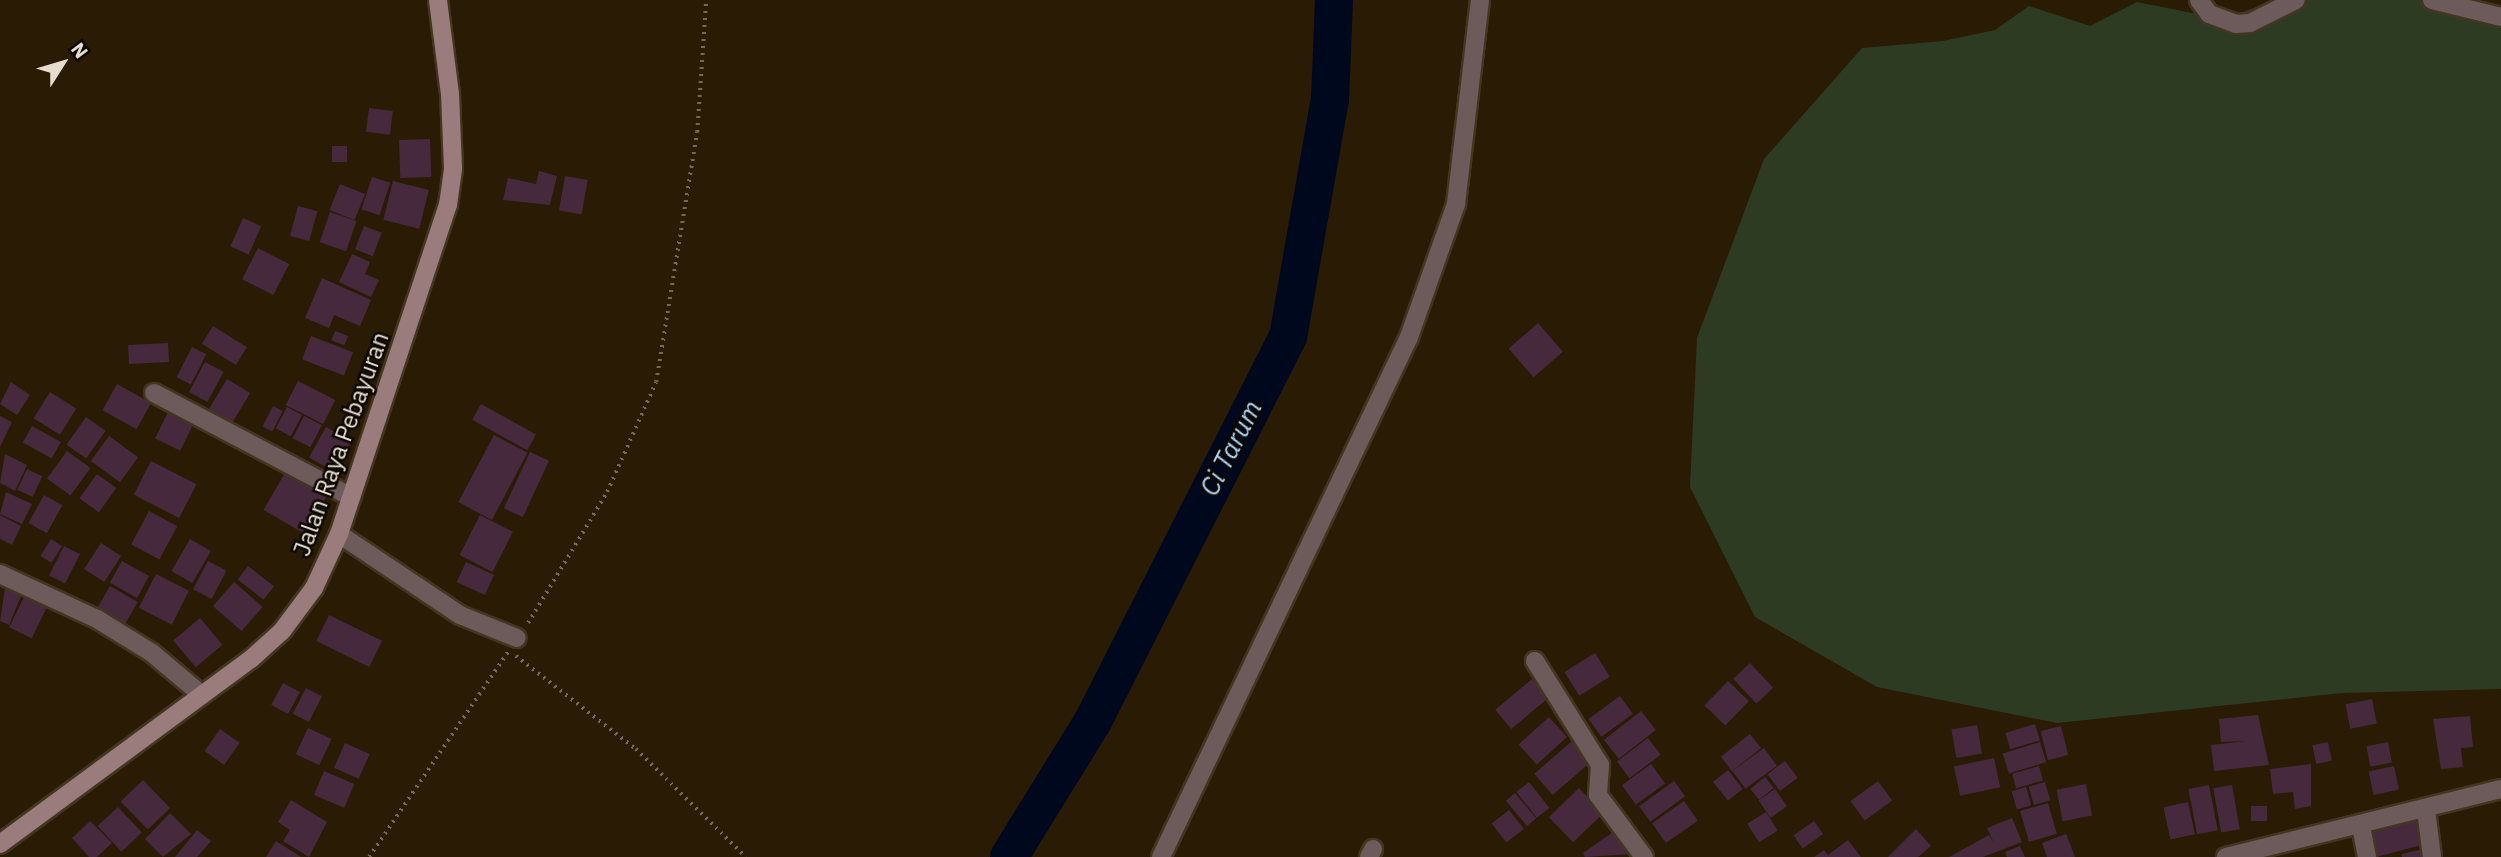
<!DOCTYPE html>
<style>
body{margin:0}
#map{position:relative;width:2501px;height:857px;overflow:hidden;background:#291b04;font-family:"IBM Plex Sans",sans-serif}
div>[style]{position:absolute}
.green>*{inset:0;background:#2e3b23}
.river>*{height:38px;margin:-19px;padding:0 19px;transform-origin:19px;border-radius:19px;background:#00081d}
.building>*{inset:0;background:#47293e;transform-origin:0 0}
.path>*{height:3.5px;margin-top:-1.75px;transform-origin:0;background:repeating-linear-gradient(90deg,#766a57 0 2px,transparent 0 7px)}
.roads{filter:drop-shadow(2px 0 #433620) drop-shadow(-2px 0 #433620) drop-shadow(0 2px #433620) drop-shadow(0 -2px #433620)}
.minor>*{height:18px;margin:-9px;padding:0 9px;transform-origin:9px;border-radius:9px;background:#6d5a5a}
.secondary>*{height:18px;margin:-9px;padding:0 9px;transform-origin:9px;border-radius:9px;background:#9a7c7d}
span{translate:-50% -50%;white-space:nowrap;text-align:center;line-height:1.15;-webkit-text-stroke:5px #0c0701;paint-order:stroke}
.street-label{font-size:24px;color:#e6ddcf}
.water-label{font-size:26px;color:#abd2f8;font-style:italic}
.north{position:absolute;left:28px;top:28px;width:70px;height:70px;-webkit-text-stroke:5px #0c0701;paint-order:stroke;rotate:53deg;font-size:19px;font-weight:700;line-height:28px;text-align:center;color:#e6ddcf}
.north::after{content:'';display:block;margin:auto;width:24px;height:32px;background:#e6ddcf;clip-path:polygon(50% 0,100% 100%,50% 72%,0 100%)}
</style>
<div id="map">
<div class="green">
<i style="clip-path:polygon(2277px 0,2433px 0,2501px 24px,2501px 689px,2342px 693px,2057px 723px,1877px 687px,1755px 617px,1690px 487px,1697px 338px,1764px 159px,1862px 48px,1943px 41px,1995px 30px,2029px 6px,2090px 26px,2137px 2px,2222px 19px)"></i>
</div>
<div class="river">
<i style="left:1009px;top:857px;width:160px;rotate:-58.3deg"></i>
<i style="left:1093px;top:721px;width:431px;rotate:-63.1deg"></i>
<i style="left:1288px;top:337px;width:241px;rotate:-80deg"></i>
<i style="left:1330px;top:100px;width:100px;rotate:-87.7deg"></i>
</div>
<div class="building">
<i style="left:369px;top:108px;width:24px;height:24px;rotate:7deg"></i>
<i style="left:430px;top:139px;width:38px;height:31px;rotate:88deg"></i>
<i style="left:332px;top:146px;width:15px;height:16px"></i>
<i style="clip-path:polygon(539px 171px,557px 176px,550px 205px,503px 200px,508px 178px,536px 184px)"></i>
<i style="left:565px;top:176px;width:23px;height:35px;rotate:10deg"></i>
<i style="left:372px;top:177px;width:19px;height:34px;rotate:18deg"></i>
<i style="left:393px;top:181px;width:37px;height:40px;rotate:14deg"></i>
<i style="left:340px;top:184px;width:27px;height:28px;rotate:22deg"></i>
<i style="left:298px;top:206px;width:20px;height:31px;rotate:15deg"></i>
<i style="left:330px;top:212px;width:28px;height:32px;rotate:19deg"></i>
<i style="left:243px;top:218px;width:20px;height:31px;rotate:24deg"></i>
<i style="left:364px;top:226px;width:19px;height:25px;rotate:21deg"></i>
<i style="left:258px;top:248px;width:35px;height:35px;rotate:27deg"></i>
<i style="clip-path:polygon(352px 254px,370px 262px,365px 274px,379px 280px,371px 297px,339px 282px)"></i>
<i style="clip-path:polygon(322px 278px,371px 300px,360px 326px,334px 315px,329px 328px,305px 318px)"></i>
<i style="left:1538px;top:323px;width:38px;height:39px;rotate:49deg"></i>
<i style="left:213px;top:326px;width:40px;height:21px;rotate:32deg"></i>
<i style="left:335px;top:331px;width:14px;height:10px;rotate:21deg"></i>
<i style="left:311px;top:336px;width:45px;height:25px;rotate:21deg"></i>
<i style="left:168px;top:343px;width:19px;height:40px;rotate:87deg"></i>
<i style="left:192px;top:347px;width:16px;height:34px;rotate:27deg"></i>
<i style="left:205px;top:362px;width:21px;height:34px;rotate:28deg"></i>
<i style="left:227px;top:379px;width:27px;height:35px;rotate:31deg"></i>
<i style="left:298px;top:381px;width:42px;height:27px;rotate:27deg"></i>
<i style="clip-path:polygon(11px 382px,30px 395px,17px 415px,0 404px)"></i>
<i style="left:117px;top:384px;width:39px;height:30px;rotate:29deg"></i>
<i style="left:50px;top:392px;width:31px;height:31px;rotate:32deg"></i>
<i style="left:481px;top:404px;width:63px;height:18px;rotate:29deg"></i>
<i style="left:273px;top:406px;width:11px;height:23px;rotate:27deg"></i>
<i style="left:287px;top:407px;width:17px;height:24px;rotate:28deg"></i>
<i style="left:170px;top:408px;width:28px;height:34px;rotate:26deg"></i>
<i style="clip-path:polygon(0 416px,12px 422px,0 447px)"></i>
<i style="left:304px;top:416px;width:20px;height:25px;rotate:27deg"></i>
<i style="left:86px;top:417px;width:24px;height:34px;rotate:35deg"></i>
<i style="left:32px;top:426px;width:33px;height:19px;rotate:29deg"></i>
<i style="left:326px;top:427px;width:29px;height:35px;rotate:29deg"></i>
<i style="left:494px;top:435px;width:38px;height:76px;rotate:28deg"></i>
<i style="left:109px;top:436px;width:36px;height:31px;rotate:36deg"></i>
<i style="left:67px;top:451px;width:29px;height:34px;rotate:36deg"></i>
<i style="left:530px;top:452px;width:21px;height:62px;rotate:25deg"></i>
<i style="clip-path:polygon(5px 454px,27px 465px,15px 491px,0 483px)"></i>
<i style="left:151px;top:461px;width:51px;height:38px;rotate:27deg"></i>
<i style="left:27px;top:469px;width:17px;height:23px;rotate:25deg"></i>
<i style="left:286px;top:471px;width:48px;height:45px;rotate:30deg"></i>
<i style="left:97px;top:474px;width:24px;height:30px;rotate:36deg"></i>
<i style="clip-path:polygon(6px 492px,32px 504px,22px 524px,0 514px)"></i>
<i style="left:44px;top:495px;width:21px;height:32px;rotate:29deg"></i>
<i style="left:149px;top:511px;width:32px;height:38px;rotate:28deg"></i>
<i style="clip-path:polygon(0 515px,21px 526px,12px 545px,0 539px)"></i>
<i style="left:480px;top:515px;width:37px;height:45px;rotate:27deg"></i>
<i style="left:51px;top:539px;width:13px;height:20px;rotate:32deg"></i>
<i style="left:190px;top:539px;width:24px;height:37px;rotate:30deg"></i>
<i style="left:101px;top:543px;width:24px;height:31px;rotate:33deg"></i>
<i style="left:64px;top:546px;width:18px;height:33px;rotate:27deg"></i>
<i style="left:122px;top:561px;width:31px;height:25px;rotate:29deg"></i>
<i style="left:208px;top:561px;width:21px;height:32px;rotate:28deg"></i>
<i style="left:466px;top:562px;width:31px;height:22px;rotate:25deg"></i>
<i style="left:248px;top:566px;width:33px;height:17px;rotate:38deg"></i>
<i style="left:156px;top:574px;width:37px;height:38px;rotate:27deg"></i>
<i style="clip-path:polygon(6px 581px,24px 589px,9px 625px,0 621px)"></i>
<i style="left:234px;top:582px;width:38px;height:32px;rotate:41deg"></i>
<i style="left:110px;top:586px;width:32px;height:27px;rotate:30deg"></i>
<i style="left:25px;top:595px;width:25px;height:36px;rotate:26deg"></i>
<i style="left:329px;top:615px;width:59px;height:29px;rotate:26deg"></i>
<i style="left:200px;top:618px;width:35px;height:35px;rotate:50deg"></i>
<i style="left:1595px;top:653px;width:28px;height:36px;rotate:58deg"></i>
<i style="left:1750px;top:663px;width:34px;height:23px;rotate:47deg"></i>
<i style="left:1532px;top:679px;width:25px;height:48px;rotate:50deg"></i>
<i style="left:1728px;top:681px;width:29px;height:34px;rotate:44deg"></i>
<i style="left:283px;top:683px;width:19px;height:25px;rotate:28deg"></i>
<i style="left:306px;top:688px;width:18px;height:29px;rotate:27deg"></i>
<i style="left:1620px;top:696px;width:22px;height:39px;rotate:54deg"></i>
<i style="left:2372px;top:699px;width:25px;height:27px;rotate:79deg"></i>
<i style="left:1641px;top:711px;width:24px;height:47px;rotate:52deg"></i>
<i style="clip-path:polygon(2258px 715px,2269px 765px,2214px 771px,2211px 745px,2247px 741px,2221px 742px,2219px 719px)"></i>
<i style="clip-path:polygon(2470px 716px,2473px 747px,2461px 748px,2463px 767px,2441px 769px,2433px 719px)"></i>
<i style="left:1549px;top:717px;width:27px;height:41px;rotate:48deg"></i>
<i style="left:2035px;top:724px;width:17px;height:31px;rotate:73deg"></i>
<i style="left:1977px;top:725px;width:29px;height:26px;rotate:80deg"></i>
<i style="left:2061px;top:726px;width:30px;height:21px;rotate:76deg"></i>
<i style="left:308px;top:728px;width:26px;height:29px;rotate:25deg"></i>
<i style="left:220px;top:729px;width:24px;height:27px;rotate:35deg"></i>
<i style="left:1750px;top:734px;width:18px;height:37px;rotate:52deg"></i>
<i style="left:1648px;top:738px;width:21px;height:39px;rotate:53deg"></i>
<i style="left:1572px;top:741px;width:28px;height:50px;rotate:49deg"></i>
<i style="left:2040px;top:742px;width:21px;height:39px;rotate:73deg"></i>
<i style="left:2328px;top:742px;width:19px;height:16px;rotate:78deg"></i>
<i style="left:2388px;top:742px;width:21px;height:22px;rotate:79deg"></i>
<i style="left:345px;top:743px;width:27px;height:27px;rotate:24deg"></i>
<i style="left:1764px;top:748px;width:22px;height:39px;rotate:54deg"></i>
<i style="left:1994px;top:758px;width:30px;height:41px;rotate:78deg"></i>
<i style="left:1785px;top:761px;width:21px;height:22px;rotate:53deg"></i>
<i style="left:1651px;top:764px;width:24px;height:36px;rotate:54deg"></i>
<i style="clip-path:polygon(2311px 764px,2311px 806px,2295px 809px,2293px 792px,2273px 794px,2270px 769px)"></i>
<i style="left:2039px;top:766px;width:15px;height:28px;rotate:74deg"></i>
<i style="left:2394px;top:766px;width:24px;height:26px;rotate:78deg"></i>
<i style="left:1728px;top:770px;width:24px;height:19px;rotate:52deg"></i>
<i style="left:324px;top:771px;width:33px;height:26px;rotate:23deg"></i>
<i style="left:1765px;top:777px;width:14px;height:19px;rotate:51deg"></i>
<i style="left:143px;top:780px;width:39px;height:31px;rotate:46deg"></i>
<i style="left:1674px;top:781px;width:19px;height:43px;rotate:54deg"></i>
<i style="left:1878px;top:781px;width:24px;height:34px;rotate:54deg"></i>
<i style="left:1529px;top:782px;width:33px;height:16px;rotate:52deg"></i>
<i style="left:2045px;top:782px;width:19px;height:17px;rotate:74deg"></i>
<i style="left:2086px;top:784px;width:32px;height:30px;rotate:79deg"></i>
<i style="left:2209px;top:785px;width:46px;height:21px;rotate:79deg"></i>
<i style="left:2232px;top:785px;width:45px;height:19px;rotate:80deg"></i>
<i style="left:2026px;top:787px;width:19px;height:15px;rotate:74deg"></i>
<i style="left:1579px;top:788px;width:35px;height:42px;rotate:46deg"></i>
<i style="left:1775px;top:789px;width:21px;height:20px;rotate:55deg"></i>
<i style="left:1515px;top:793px;width:33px;height:12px;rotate:50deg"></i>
<i style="clip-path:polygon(291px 800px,327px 822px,309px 857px,283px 841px,290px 830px,278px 822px)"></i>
<i style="left:1684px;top:801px;width:24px;height:39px;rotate:55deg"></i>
<i style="left:2188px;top:802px;width:33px;height:25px;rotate:78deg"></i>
<i style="left:2048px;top:803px;width:32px;height:29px;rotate:74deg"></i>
<i style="left:2251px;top:806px;width:16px;height:15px"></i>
<i style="left:118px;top:807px;width:35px;height:28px;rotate:47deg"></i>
<i style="left:1509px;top:810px;width:24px;height:22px;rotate:52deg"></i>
<i style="left:1766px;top:812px;width:22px;height:22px;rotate:58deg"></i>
<i style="clip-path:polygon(170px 813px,191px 834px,163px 857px,145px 839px)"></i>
<i style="left:2421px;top:814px;width:30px;height:53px;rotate:75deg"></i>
<i style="clip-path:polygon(2012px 818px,2022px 842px,1983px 857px,1949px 857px,1989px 835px,1994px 843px,1987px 828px)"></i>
<i style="clip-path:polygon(90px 821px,112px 843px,97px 857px,89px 857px,72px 838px)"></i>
<i style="left:1814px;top:821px;width:16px;height:25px;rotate:55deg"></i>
<i style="clip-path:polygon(1916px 829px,1931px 846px,1918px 857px,1888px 857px)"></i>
<i style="clip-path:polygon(197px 830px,211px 841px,197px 857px,175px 857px)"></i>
<i style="clip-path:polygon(1616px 830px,1633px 854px,1585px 857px,1583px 853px)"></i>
<i style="clip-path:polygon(2066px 834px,2075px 857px,2047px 857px,2042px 843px)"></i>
<i style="clip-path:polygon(1848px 840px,1861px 857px,1814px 857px,1824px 850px,1828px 855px)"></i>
<i style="clip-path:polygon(276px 841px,301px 857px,266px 857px)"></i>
<i style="clip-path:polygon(2020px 846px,2025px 857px,2007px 857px,2005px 852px)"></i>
<i style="clip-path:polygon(2427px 848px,2429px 857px,2402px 857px,2402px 854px)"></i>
</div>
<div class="path">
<i style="left:528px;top:623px;width:153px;rotate:-58.9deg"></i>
<i style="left:607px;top:492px;width:120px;rotate:-66deg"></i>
<i style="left:656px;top:382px;width:253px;rotate:-80.7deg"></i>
<i style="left:697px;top:132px;width:132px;rotate:-86.1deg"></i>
<i style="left:516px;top:656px;width:152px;rotate:37.8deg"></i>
<i style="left:636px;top:749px;width:154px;rotate:44.5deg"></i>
<i style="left:369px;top:857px;width:248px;rotate:-55.9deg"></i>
</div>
<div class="roads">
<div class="minor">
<i style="left:2199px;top:0;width:17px;rotate:54deg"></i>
<i style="left:2209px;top:14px;width:29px;rotate:20deg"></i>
<i style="left:2236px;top:24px;width:14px;rotate:-4deg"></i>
<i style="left:2250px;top:23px;width:51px;rotate:-26.6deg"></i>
<i style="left:2432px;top:0;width:71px;rotate:13.8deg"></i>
<i style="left:154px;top:393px;width:223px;rotate:27.8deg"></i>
<i style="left:339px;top:534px;width:146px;rotate:33.8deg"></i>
<i style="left:460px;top:615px;width:61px;rotate:22deg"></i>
<i style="left:0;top:574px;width:107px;rotate:24.9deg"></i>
<i style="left:97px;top:619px;width:65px;rotate:31.7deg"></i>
<i style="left:152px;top:653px;width:65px;rotate:40deg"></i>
<i style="left:1535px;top:661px;width:123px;rotate:58deg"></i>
<i style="left:1600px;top:765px;width:30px;rotate:94deg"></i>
<i style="left:1598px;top:795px;width:77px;rotate:53.4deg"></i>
<i style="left:2426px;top:810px;width:47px;rotate:82.7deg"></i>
<i style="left:2361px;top:826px;width:32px;rotate:79deg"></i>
<i style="left:1161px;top:857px;width:576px;rotate:-64.5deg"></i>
<i style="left:1409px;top:337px;width:141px;rotate:-70.5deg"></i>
<i style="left:1456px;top:204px;width:205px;rotate:-83.3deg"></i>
<i style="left:1369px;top:857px;width:9px;rotate:-63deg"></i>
<i style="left:2226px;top:857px;width:283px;rotate:-13.9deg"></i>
</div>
<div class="secondary">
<i style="left:0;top:844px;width:312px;rotate:-36.4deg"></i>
<i style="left:251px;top:659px;width:42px;rotate:-42.1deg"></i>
<i style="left:282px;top:631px;width:54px;rotate:-53.3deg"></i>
<i style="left:314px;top:588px;width:60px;rotate:-65.2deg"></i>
<i style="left:339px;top:534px;width:347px;rotate:-71.7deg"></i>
<i style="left:448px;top:205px;width:37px;rotate:-82deg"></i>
<i style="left:453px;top:168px;width:74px;rotate:-92.3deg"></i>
<i style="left:450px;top:94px;width:95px;rotate:-97.3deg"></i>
</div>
</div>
<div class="street-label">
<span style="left:341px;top:444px;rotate:-70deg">Jalan Raya Pebayuran</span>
</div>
<div class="water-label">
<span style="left:1231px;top:448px;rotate:-63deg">Ci Tarum</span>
</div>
<div class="north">N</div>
</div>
